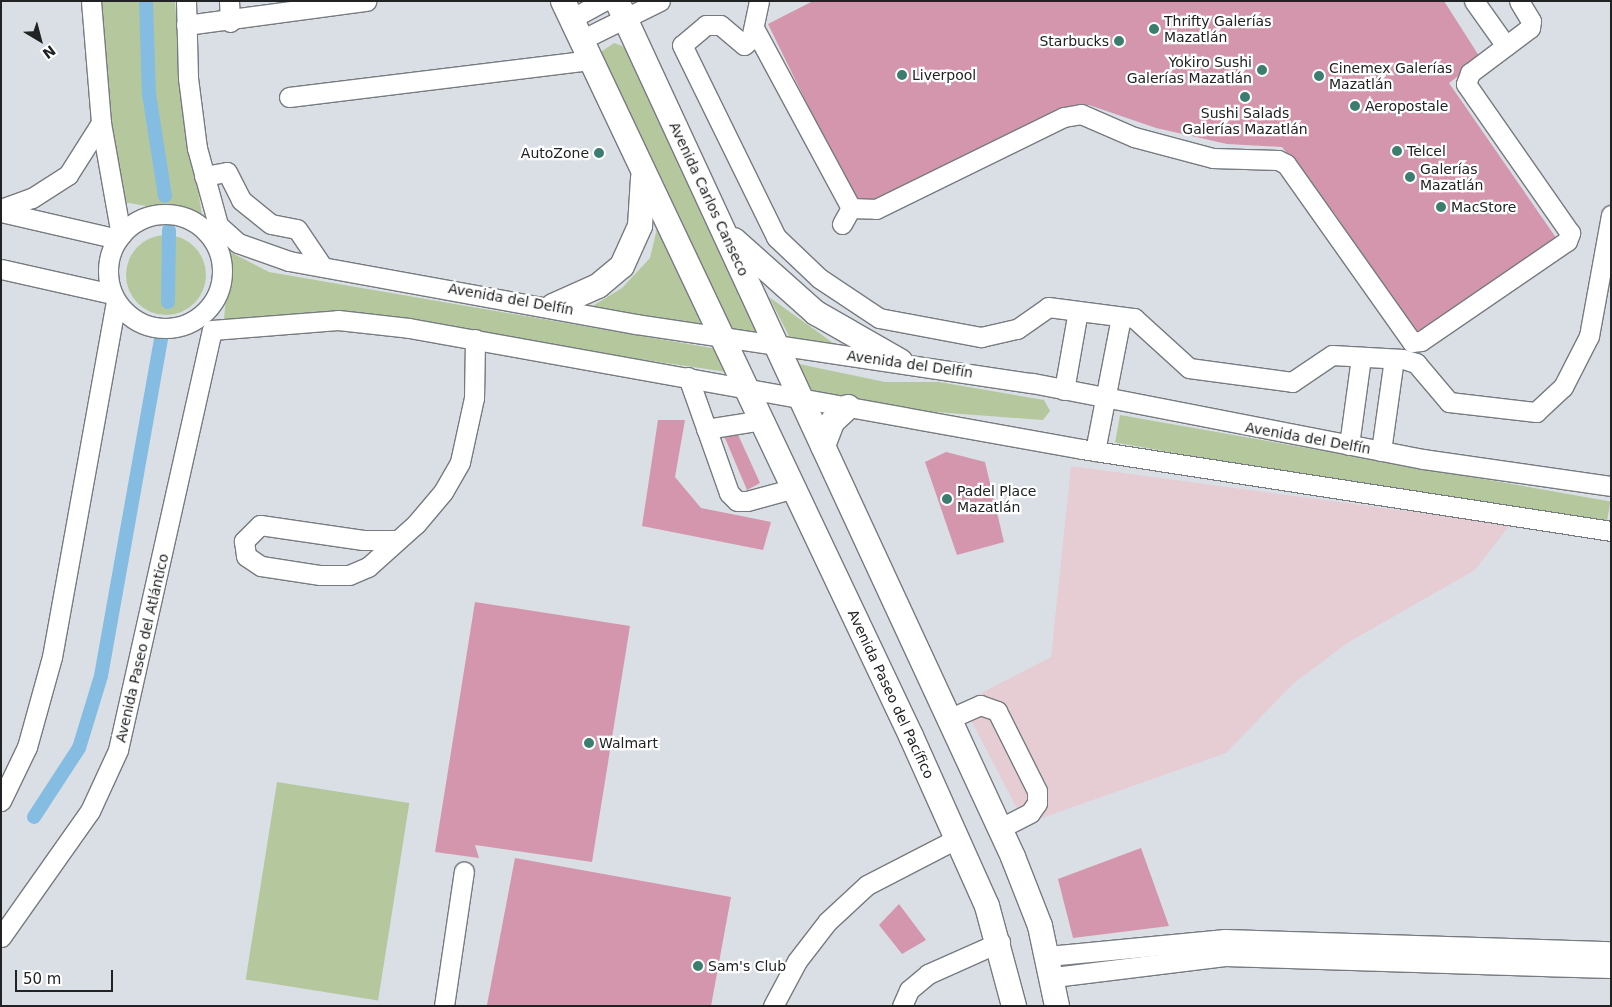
<!DOCTYPE html>
<meta charset="utf-8">
<style>
body{margin:0}
#map{position:relative;width:1612px;height:1007px;overflow:hidden;background:#dadfe5;font-family:"DejaVu Sans",sans-serif}
div>[style]{position:absolute}
.education>*{inset:0;background:#e6cdd4}
.green>*{inset:0;background:#b5c89d;transform-origin:0 0}
.round{border-radius:50%}
.canal>*{height:14px;margin:-7px;padding:0 7px;transform-origin:7px;border-radius:7px;background:#85bce2}
.building>*{inset:0;background:#d496ac}
.roads{filter:drop-shadow(1px 0 #777b80) drop-shadow(-1px 0 #777b80) drop-shadow(0 1px #777b80) drop-shadow(0 -1px #777b80)}
.minor>*{height:19px;margin:-9.5px;padding:0 9.5px;transform-origin:9.5px;border-radius:9.5px;background:#fff}
.minor>.ring{margin:-9.5px;padding:0;box-sizing:content-box;background:none;border:19px solid #fff;border-radius:50%}
.major>*{height:24px;margin:-12px;padding:0 12px;transform-origin:12px;border-radius:12px;background:#fff}
.dots>*{width:14px;height:14px;translate:-50% -50%;box-sizing:border-box;border:2px solid #fff;border-radius:50%}
span{translate:-50% -50%;white-space:nowrap;text-align:center;line-height:1.15;-webkit-text-stroke:4.5px #fff;paint-order:stroke}
.poi-label{font-size:14px;color:#202224}
.left{translate:0 -50%;text-align:left}
.right{translate:-100% -50%;text-align:right}
.street-label{font-size:14px;color:#202224}
.frame{position:absolute;inset:0;border:2px solid #202224;pointer-events:none}
.north{position:absolute;left:15px;top:15px;width:50px;height:50px;-webkit-text-stroke:4px #fff;paint-order:stroke;rotate:143deg;font-size:14px;font-weight:700;line-height:20px;text-align:center;color:#202224}
.north::after{content:'';display:block;margin:auto;width:18px;height:22px;background:#202224;clip-path:polygon(50% 0,100% 100%,50% 72%,0 100%)}
.scale{position:absolute;left:15px;top:970px;width:98px;height:22px;box-sizing:border-box;border:2px solid #202224;border-top:0;padding-left:6px;font-size:15px;line-height:18px;white-space:nowrap;color:#202224;-webkit-text-stroke:4px #fff;paint-order:stroke}
</style>
<div id="map">
<div class="education">
<i style="clip-path:polygon(1071px 466px,1510px 525px,1475px 570px,1349px 642px,1294px 683px,1226px 753px,1025px 824px,962px 703px,1051px 657px)"></i>
</div>
<div class="green">
<i style="clip-path:polygon(100px 1px,175px 1px,180px 69px,202px 216px,118px 201px)"></i>
<i style="clip-path:polygon(614px 43px,625px 47px,765px 338px,733px 334px,595px 56px)"></i>
<i style="clip-path:polygon(659px 220px,715px 328px,586px 310px,622px 288px,650px 258px)"></i>
<i class="round" style="left:126px;top:235px;width:80px;height:80px"></i>
<i style="clip-path:polygon(230px 252px,269px 272px,723px 350px,734px 373px,481px 336px,232px 323px,224px 319px)"></i>
<i style="clip-path:polygon(769px 297px,843px 350px,793px 344px)"></i>
<i style="clip-path:polygon(799px 364px,885px 382px,939px 382px,1044px 400px,1050px 411px,1043px 420px,922px 411px,813px 394px)"></i>
<i style="left:1120px;top:415px;width:498px;height:28px;rotate:10deg"></i>
<i style="left:277px;top:782px;width:134px;height:200px;rotate:9deg"></i>
</div>
<div class="canal">
<i style="left:146px;top:1px;width:93px;rotate:88.2deg"></i>
<i style="left:149px;top:94px;width:103px;rotate:81.1deg"></i>
<i style="left:168px;top:302px;width:72px;rotate:-89.2deg"></i>
<i style="left:34px;top:817px;width:82px;rotate:-56.9deg"></i>
<i style="left:79px;top:748px;width:75px;rotate:-73deg"></i>
<i style="left:101px;top:676px;width:346px;rotate:-79.9deg"></i>
</div>
<div class="building">
<i style="clip-path:polygon(813px 1px,1444px 1px,1481px 59px,1449px 83px,1559px 242px,1417px 339px,1335px 214px,1282px 147px,1227px 144px,1156px 128px,1089px 105px,1050px 114px,858px 208px,768px 24px)"></i>
<i style="clip-path:polygon(658px 420px,685px 420px,675px 477px,701px 508px,771px 522px,763px 550px,642px 526px)"></i>
<i style="clip-path:polygon(735px 428px,760px 483px,747px 490px,722px 431px)"></i>
<i style="clip-path:polygon(946px 452px,985px 462px,1004px 542px,957px 555px,925px 462px)"></i>
<i style="clip-path:polygon(475px 602px,630px 626px,592px 862px,475px 845px,479px 858px,435px 852px)"></i>
<i style="clip-path:polygon(1141px 848px,1169px 926px,1073px 938px,1058px 879px)"></i>
<i style="clip-path:polygon(515px 858px,731px 897px,711px 1006px,487px 1005px)"></i>
<i style="clip-path:polygon(899px 904px,926px 940px,902px 954px,879px 925px)"></i>
</div>
<div class="roads">
<div class="minor">
<i style="left:91px;top:1px;width:122px;rotate:85.3deg"></i>
<i style="left:101px;top:123px;width:114px;rotate:79.9deg"></i>
<i style="left:186px;top:1px;width:77px;rotate:88.5deg"></i>
<i style="left:188px;top:78px;width:71px;rotate:82.7deg"></i>
<i style="left:197px;top:148px;width:80px;rotate:74.7deg"></i>
<i style="left:229px;top:1px;width:21px;rotate:87deg"></i>
<i style="left:759px;top:1px;width:39px;rotate:102deg"></i>
<i style="left:751px;top:39px;width:9px;rotate:139deg"></i>
<i style="left:744px;top:45px;width:31px;rotate:-140deg"></i>
<i style="left:720px;top:25px;width:14px;rotate:180deg"></i>
<i style="left:706px;top:25px;width:31px;rotate:140deg"></i>
<i style="left:682px;top:45px;width:214px;rotate:63.9deg"></i>
<i style="left:776px;top:237px;width:59px;rotate:43.6deg"></i>
<i style="left:819px;top:278px;width:72px;rotate:33.7deg"></i>
<i style="left:879px;top:318px;width:104px;rotate:10.6deg"></i>
<i style="left:981px;top:337px;width:37px;rotate:-13deg"></i>
<i style="left:1017px;top:329px;width:38px;rotate:-35deg"></i>
<i style="left:1048px;top:307px;width:87px;rotate:7.3deg"></i>
<i style="left:1134px;top:318px;width:74px;rotate:42.3deg"></i>
<i style="left:1189px;top:368px;width:104px;rotate:7.7deg"></i>
<i style="left:1292px;top:382px;width:48px;rotate:-34deg"></i>
<i style="left:1332px;top:355px;width:71px;rotate:3.2deg"></i>
<i style="left:1403px;top:359px;width:14px;rotate:17deg"></i>
<i style="left:1416px;top:363px;width:51px;rotate:49.8deg"></i>
<i style="left:1449px;top:402px;width:88px;rotate:6.6deg"></i>
<i style="left:1536px;top:412px;width:37px;rotate:-43deg"></i>
<i style="left:1563px;top:387px;width:57px;rotate:-63deg"></i>
<i style="left:1589px;top:336px;width:123px;rotate:-79.7deg"></i>
<i style="left:1474px;top:1px;width:55px;rotate:54.6deg"></i>
<i style="left:571px;top:19px;width:38px;rotate:-29deg"></i>
<i style="left:186px;top:25px;width:182px;rotate:-7.6deg"></i>
<i style="left:754px;top:28px;width:204px;rotate:61.7deg"></i>
<i style="left:851px;top:208px;width:25px;rotate:2deg"></i>
<i style="left:876px;top:209px;width:209px;rotate:-26.1deg"></i>
<i style="left:1064px;top:117px;width:17px;rotate:-10deg"></i>
<i style="left:1081px;top:114px;width:58px;rotate:23.5deg"></i>
<i style="left:1134px;top:137px;width:82px;rotate:14.9deg"></i>
<i style="left:1213px;top:158px;width:65px;rotate:1.8deg"></i>
<i style="left:1278px;top:160px;width:9px;rotate:27deg"></i>
<i style="left:1286px;top:164px;width:218px;rotate:54.7deg"></i>
<i style="left:1412px;top:342px;width:9px;rotate:-6deg"></i>
<i style="left:1421px;top:341px;width:177px;rotate:-34.4deg"></i>
<i style="left:1567px;top:241px;width:9px;rotate:-69deg"></i>
<i style="left:1570px;top:233px;width:182px;rotate:-124.9deg"></i>
<i style="left:1466px;top:84px;width:12px;rotate:-70deg"></i>
<i style="left:1470px;top:73px;width:75px;rotate:-36.9deg"></i>
<i style="left:1530px;top:28px;width:7px;rotate:-82deg"></i>
<i style="left:1531px;top:21px;width:23px;rotate:-121deg"></i>
<i style="left:581px;top:40px;width:88px;rotate:-26.3deg"></i>
<i style="left:289px;top:97px;width:303px;rotate:-7deg"></i>
<i style="left:204px;top:176px;width:23px;rotate:-10deg"></i>
<i style="left:227px;top:172px;width:31px;rotate:63deg"></i>
<i style="left:241px;top:200px;width:38px;rotate:39deg"></i>
<i style="left:271px;top:224px;width:26px;rotate:11deg"></i>
<i style="left:297px;top:229px;width:45px;rotate:56deg"></i>
<i style="left:1px;top:209px;width:33px;rotate:-20deg"></i>
<i style="left:32px;top:198px;width:43px;rotate:-32.6deg"></i>
<i style="left:68px;top:175px;width:62px;rotate:-57.6deg"></i>
<i style="left:1px;top:212px;width:120px;rotate:13deg"></i>
<i class="ring" style="left:108px;top:214px;width:95px;height:95px"></i>
<i style="left:842px;top:224px;width:18px;rotate:-61deg"></i>
<i style="left:218px;top:225px;width:27px;rotate:42deg"></i>
<i style="left:238px;top:243px;width:54px;rotate:19.4deg"></i>
<i style="left:289px;top:261px;width:353px;rotate:10.3deg"></i>
<i style="left:636px;top:324px;width:400px;rotate:8.5deg"></i>
<i style="left:1032px;top:383px;width:398px;rotate:11deg"></i>
<i style="left:1423px;top:459px;width:190px;rotate:8.2deg"></i>
<i style="left:1px;top:269px;width:114px;rotate:12.7deg"></i>
<i style="left:212px;top:330px;width:126px;rotate:-4.5deg"></i>
<i style="left:338px;top:320px;width:71px;rotate:6.4deg"></i>
<i style="left:409px;top:328px;width:684px;rotate:10.19deg"></i>
<i style="left:1082px;top:449px;width:535px;rotate:8.81deg"></i>
<i style="left:688px;top:377px;width:123px;rotate:70.5deg"></i>
<i style="left:729px;top:493px;width:11px;rotate:45deg"></i>
<i style="left:737px;top:501px;width:10px"></i>
<i style="left:747px;top:501px;width:50px;rotate:-15.2deg"></i>
<i style="left:1064px;top:390px;width:80px;rotate:-80deg"></i>
<i style="left:706px;top:429px;width:58px;rotate:-9deg"></i>
<i style="left:1349px;top:445px;width:89px;rotate:-82.2deg"></i>
<i style="left:1095px;top:451px;width:136px;rotate:-79deg"></i>
<i style="left:1381px;top:451px;width:93px;rotate:-82deg"></i>
<i style="left:394px;top:540px;width:31px;rotate:180deg"></i>
<i style="left:363px;top:540px;width:104px;rotate:-171.7deg"></i>
<i style="left:260px;top:525px;width:23px;rotate:135deg"></i>
<i style="left:244px;top:541px;width:15px;rotate:82deg"></i>
<i style="left:246px;top:556px;width:18px;rotate:34deg"></i>
<i style="left:261px;top:566px;width:60px;rotate:8.7deg"></i>
<i style="left:320px;top:575px;width:29px"></i>
<i style="left:349px;top:575px;width:21px;rotate:-23deg"></i>
<i style="left:368px;top:567px;width:64px;rotate:-41.9deg"></i>
<i style="left:416px;top:524px;width:42px;rotate:-49.8deg"></i>
<i style="left:443px;top:492px;width:34px;rotate:-60deg"></i>
<i style="left:460px;top:462px;width:66px;rotate:-77.7deg"></i>
<i style="left:474px;top:398px;width:59px;rotate:-89deg"></i>
<i style="left:951px;top:718px;width:32px;rotate:-24deg"></i>
<i style="left:980px;top:705px;width:18px;rotate:19deg"></i>
<i style="left:997px;top:711px;width:89px;rotate:63.4deg"></i>
<i style="left:1037px;top:791px;width:12px;rotate:90deg"></i>
<i style="left:1037px;top:803px;width:12px;rotate:125deg"></i>
<i style="left:1030px;top:813px;width:34px;rotate:153deg"></i>
<i style="left:1px;top:801px;width:60px;rotate:-64.3deg"></i>
<i style="left:27px;top:747px;width:93px;rotate:-74.5deg"></i>
<i style="left:52px;top:657px;width:361px;rotate:-79.8deg"></i>
<i style="left:1px;top:937px;width:154px;rotate:-54.8deg"></i>
<i style="left:90px;top:811px;width:67px;rotate:-65.3deg"></i>
<i style="left:118px;top:750px;width:430px;rotate:-77.4deg"></i>
<i style="left:1048px;top:956px;width:178px;rotate:-5.5deg"></i>
<i style="left:1225px;top:939px;width:386px;rotate:1.8deg"></i>
<i style="left:1054px;top:977px;width:172px;rotate:-7deg"></i>
<i style="left:1225px;top:956px;width:386px;rotate:1.8deg"></i>
<i style="left:444px;top:1006px;width:136px;rotate:-81.6deg"></i>
<i style="left:773px;top:1006px;width:51px;rotate:-61.9deg"></i>
<i style="left:797px;top:961px;width:49px;rotate:-52.4deg"></i>
<i style="left:827px;top:922px;width:54px;rotate:-42.8deg"></i>
<i style="left:867px;top:885px;width:100px;rotate:-27.3deg"></i>
<i style="left:902px;top:1006px;width:17px;rotate:-66deg"></i>
<i style="left:909px;top:990px;width:25px;rotate:-40deg"></i>
<i style="left:928px;top:974px;width:79px;rotate:-24deg"></i>
</div>
<div class="major">
<i style="left:563px;top:1px;width:813px;rotate:64.66deg"></i>
<i style="left:911px;top:736px;width:186px;rotate:65.9deg"></i>
<i style="left:987px;top:906px;width:104px;rotate:74.9deg"></i>
<i style="left:617px;top:1px;width:943px;rotate:65.17deg"></i>
<i style="left:1013px;top:857px;width:74px;rotate:68.6deg"></i>
<i style="left:1040px;top:926px;width:82px;rotate:78deg"></i>
<i style="left:734px;top:240px;width:110px;rotate:41.7deg"></i>
<i style="left:816px;top:313px;width:97px;rotate:29.7deg"></i>
<i style="left:553px;top:306px;width:49px;rotate:-24deg"></i>
<i style="left:598px;top:286px;width:31px;rotate:-40deg"></i>
<i style="left:622px;top:266px;width:44px;rotate:-65.8deg"></i>
<i style="left:640px;top:226px;width:48px;rotate:-86.4deg"></i>
<i style="left:823px;top:446px;width:26px;rotate:-69deg"></i>
<i style="left:832px;top:422px;width:22px;rotate:-43deg"></i>
</div>
</div>
<div class="dots">
<i style="left:1154px;top:29px;background:#3b7d6e"></i>
<i style="left:1119px;top:41px;background:#3b7d6e"></i>
<i style="left:1262px;top:70px;background:#3b7d6e"></i>
<i style="left:902px;top:75px;background:#3b7d6e"></i>
<i style="left:1319px;top:76px;background:#3b7d6e"></i>
<i style="left:1245px;top:97px;background:#3b7d6e"></i>
<i style="left:1355px;top:106px;background:#3b7d6e"></i>
<i style="left:1397px;top:151px;background:#3b7d6e"></i>
<i style="left:599px;top:153px;background:#3b7d6e"></i>
<i style="left:1410px;top:177px;background:#3b7d6e"></i>
<i style="left:1441px;top:207px;background:#3b7d6e"></i>
<i style="left:947px;top:499px;background:#3b7d6e"></i>
<i style="left:589px;top:743px;background:#3b7d6e"></i>
<i style="left:698px;top:966px;background:#3b7d6e"></i>
</div>
<div class="poi-label">
<span class="left" style="left:1164px;top:29px">Thrifty Galerías<br>Mazatlán</span>
<span class="right" style="left:1109px;top:41px">Starbucks</span>
<span class="right" style="left:1252px;top:70px">Yokiro Sushi<br>Galerías Mazatlán</span>
<span class="left" style="left:1329px;top:76px">Cinemex Galerías<br>Mazatlán</span>
<span class="left" style="left:912px;top:75px">Liverpool</span>
<span class="left" style="left:1365px;top:106px">Aeropostale</span>
<span style="left:1245px;top:121px">Sushi Salads<br>Galerías Mazatlán</span>
<span class="left" style="left:1407px;top:151px">Telcel</span>
<span class="right" style="left:589px;top:153px">AutoZone</span>
<span class="left" style="left:1420px;top:177px">Galerías<br>Mazatlán</span>
<span class="left" style="left:1451px;top:207px">MacStore</span>
<span class="left" style="left:957px;top:499px">Padel Place<br>Mazatlán</span>
<span class="left" style="left:599px;top:743px">Walmart</span>
<span class="left" style="left:708px;top:966px">Sam's Club</span>
</div>
<div class="street-label">
<span style="left:709px;top:199px;rotate:65deg">Avenida Carlos Canseco</span>
<span style="left:511px;top:299px;rotate:10deg">Avenida del Delfín</span>
<span style="left:910px;top:364px;rotate:8deg">Avenida del Delfín</span>
<span style="left:1308px;top:438px;rotate:10deg">Avenida del Delfín</span>
<span style="left:142px;top:648px;rotate:-77deg">Avenida Paseo del Atlántico</span>
<span style="left:891px;top:694px;rotate:65deg">Avenida Paseo del Pacífico</span>
</div>
<div class="frame"></div>
<div class="north">N</div>
<div class="scale">50 m</div>
</div>
